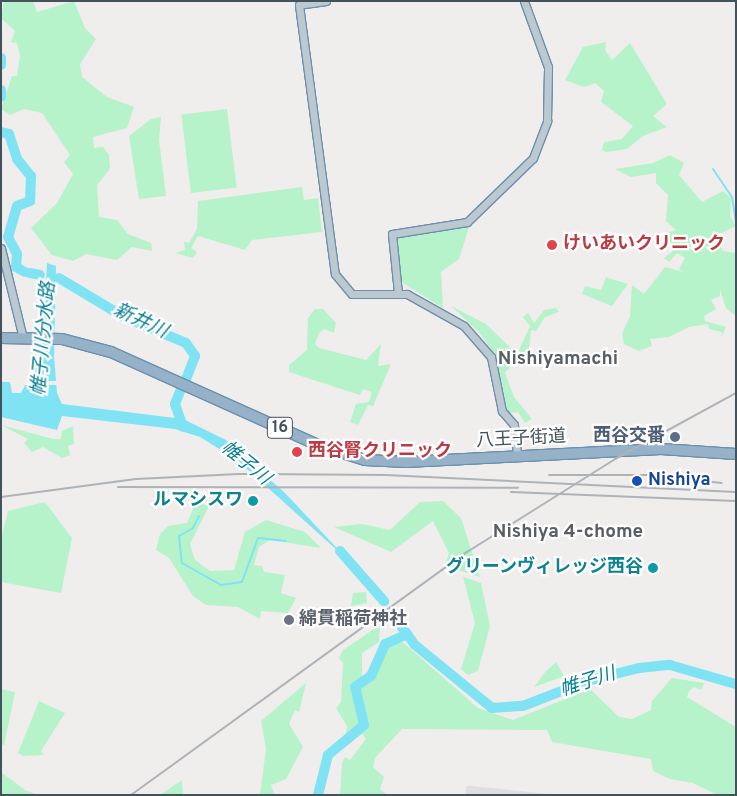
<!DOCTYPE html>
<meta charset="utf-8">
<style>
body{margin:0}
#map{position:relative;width:737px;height:796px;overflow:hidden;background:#f0eded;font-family:Overpass,"Noto Sans JP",sans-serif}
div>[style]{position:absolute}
.education>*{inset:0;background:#e1dedf}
.green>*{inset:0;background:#b6f3ca;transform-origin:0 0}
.water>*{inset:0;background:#7fe3f4}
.pier>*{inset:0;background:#f0eded;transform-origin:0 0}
.stream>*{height:2px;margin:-1px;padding:0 1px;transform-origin:1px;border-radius:1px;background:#7fe3f4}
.river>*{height:10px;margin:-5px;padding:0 5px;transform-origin:5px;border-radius:5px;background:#7fe3f4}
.roads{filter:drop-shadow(1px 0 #6b8fad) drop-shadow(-1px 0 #6b8fad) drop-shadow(0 1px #6b8fad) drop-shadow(0 -1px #6b8fad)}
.tertiary>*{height:7px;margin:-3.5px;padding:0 3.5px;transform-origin:3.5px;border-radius:3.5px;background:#bcc9d1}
.trunk>*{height:10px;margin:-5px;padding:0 5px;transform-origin:5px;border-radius:5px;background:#95b2c8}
.rail>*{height:2px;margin:-1px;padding:0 1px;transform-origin:1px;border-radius:1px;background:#aeb3b8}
.dots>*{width:14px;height:14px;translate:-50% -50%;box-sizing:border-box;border:2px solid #fff;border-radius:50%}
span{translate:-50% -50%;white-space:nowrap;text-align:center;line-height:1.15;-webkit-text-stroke:4.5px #fff;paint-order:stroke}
.shield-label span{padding:1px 4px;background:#fff;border:1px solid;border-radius:4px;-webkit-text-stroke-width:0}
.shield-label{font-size:16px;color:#44525c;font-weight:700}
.health-label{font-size:18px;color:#be3a42;font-weight:700}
.left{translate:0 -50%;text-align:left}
.service-label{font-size:18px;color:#4e5e75;font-weight:700}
.right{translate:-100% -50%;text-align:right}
.street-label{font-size:18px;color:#44525c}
.transit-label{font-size:18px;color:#164399;font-weight:700}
.culture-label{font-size:18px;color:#0d838f;font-weight:700}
.worship-label{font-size:18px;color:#5b616d;font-weight:700}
.water-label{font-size:19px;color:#037e93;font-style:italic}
.neighbourhood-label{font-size:19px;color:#595e63;font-weight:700}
.frame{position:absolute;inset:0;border:2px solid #44525c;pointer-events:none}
</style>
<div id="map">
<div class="education">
<i style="clip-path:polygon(466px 786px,472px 786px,556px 795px,466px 795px)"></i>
</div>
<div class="green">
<i style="clip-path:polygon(4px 1px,33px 1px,37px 12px,74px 1px,85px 28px,96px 39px,80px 64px,82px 77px,107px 97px,134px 107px,127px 128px,93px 137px,94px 148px,103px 147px,109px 155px,110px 169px,97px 185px,99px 217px,117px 220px,128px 234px,151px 243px,152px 251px,132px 247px,117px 260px,86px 254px,73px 261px,52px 255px,31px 228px,57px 203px,73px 174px,64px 162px,70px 155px,42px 113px,24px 109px,10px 115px,1px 109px,12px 76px,17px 76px,20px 56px,17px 43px,11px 42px,15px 31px,1px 18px)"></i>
<i style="clip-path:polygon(606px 42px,605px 50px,612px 60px,630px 43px,667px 104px,653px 116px,667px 127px,643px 136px,627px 149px,606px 152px,602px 150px,604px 142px,622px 139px,633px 126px,601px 102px,604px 91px,595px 83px,584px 87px,565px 80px,583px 47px)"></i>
<i style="left:227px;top:109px;width:79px;height:46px;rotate:83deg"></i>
<i style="clip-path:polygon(161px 117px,159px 140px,166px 196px,139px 199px,129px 136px,151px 119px)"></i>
<i style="clip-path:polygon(670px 155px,684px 163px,679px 175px,702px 202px,723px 191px,731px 198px,730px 216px,736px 226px,715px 236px,723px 251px,736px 253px,736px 316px,726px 308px,720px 290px,720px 296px,711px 300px,716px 309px,704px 316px,705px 321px,726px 327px,721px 338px,722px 332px,709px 329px,708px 324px,689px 327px,669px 337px,650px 339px,652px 346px,639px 351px,624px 344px,622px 334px,630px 316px,632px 285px,644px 294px,665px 267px,684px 272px,679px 269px,685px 258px,677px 253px,669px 262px,664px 258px,674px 250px,663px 234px,676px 230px,666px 221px,668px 195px,656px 183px,656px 173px,631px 177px,615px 169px,653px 163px)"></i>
<i style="clip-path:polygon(302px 187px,304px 200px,318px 198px,322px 232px,252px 240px,245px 250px,198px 236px,191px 248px,197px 252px,193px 258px,176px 253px,185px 250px,184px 242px,189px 243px,197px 229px,198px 201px)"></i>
<i style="clip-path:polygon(469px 227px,459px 259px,441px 272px,443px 308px,400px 281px,395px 242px,399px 237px)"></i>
<i style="clip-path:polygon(606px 277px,628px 284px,612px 306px,582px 294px,585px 286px,601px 290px)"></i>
<i style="clip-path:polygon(451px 306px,486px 324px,524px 361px,518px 366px,513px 363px,505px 373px,514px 397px,532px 419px,525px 423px,518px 412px,508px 413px,496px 356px,479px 332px)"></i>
<i style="clip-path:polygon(556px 308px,559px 312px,545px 317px,536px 331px,531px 330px,528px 359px,524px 359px,519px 350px,530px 326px,523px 317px,528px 313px,534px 323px,544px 310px)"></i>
<i style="clip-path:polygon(315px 309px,323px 309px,336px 323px,334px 333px,324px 329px,319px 333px,315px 344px,319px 348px,366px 360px,381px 344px,378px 366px,391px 364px,373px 406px,368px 405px,358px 425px,350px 422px,356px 404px,369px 402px,372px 392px,363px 389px,360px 395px,289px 372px,289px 365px,307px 350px,308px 318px)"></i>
<i style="clip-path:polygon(1px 425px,53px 439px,61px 439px,62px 431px,73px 426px,74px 444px,68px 446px,70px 455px,62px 458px,43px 447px,32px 452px,24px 443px,28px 439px)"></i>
<i style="clip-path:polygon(443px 501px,461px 518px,480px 577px,445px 566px,449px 553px,433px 521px,391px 552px,334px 527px,362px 524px,390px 530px,420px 502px)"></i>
<i style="clip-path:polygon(45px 502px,72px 538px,61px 593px,1px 582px,1px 539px,8px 511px)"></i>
<i style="clip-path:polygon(196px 502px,209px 506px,190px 544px,192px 551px,195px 560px,210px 571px,234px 570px,245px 532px,266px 520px,305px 532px,321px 548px,270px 540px,259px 547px,254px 565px,262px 566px,264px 572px,285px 575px,281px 593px,296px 598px,288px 613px,261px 611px,260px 619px,238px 607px,206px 605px,193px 596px,169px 558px,156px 550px,160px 534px,168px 526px,187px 523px)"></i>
<i style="clip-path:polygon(463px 577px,481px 583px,490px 626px,478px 671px,468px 675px,461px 669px,475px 623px)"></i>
<i style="clip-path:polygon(366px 592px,367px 603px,351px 606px,353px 593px)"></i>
<i style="clip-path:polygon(380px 625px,379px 642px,362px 653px,362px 677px,375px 671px,375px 657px,384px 643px,398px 638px,478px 708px,513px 720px,590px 689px,619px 717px,632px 719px,651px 710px,652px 701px,672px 678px,704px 683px,701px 690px,694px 687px,689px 691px,687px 697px,736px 727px,736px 795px,717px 795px,693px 783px,670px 779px,653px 771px,651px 759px,552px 742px,547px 730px,402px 729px,375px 758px,373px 767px,384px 777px,380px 789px,388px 795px,340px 795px,342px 763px,345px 757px,350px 760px,366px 739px,362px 734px,344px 748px,347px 726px,336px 708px,341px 702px,343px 663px,339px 658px,343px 650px)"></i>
<i style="clip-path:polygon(556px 662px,564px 676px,534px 687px,546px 671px)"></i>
<i style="clip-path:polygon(306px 683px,299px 712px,295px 710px,289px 724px,303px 747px,286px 779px,271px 785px,275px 795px,260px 795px,266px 749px,261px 721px)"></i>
<i style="clip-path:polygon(1px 689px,15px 692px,4px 746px,1px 743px)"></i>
<i style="clip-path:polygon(39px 701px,65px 713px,41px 751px,44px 755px,23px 756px,18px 753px)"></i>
<i style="clip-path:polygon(1px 772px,25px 790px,38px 795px,1px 795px)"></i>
<i style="clip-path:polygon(182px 780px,183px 794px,221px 795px,160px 795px)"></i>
</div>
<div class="water">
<i style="clip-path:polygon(47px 263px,56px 266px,54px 356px,57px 393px,62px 404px,183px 419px,226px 440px,285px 493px,348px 560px,237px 460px,200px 437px,175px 429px,62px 416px,57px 430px,1px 417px,1px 382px,10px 382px,12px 393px,21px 393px,43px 351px)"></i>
</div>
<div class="pier">
<i style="left:21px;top:381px;width:36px;height:4px"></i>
</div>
<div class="stream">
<i style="left:713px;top:169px;width:34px;rotate:56deg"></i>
<i style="left:732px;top:197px;width:25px;rotate:81deg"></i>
<i style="left:199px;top:516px;width:13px;rotate:117deg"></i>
<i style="left:193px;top:528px;width:16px;rotate:150deg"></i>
<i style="left:179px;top:536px;width:27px;rotate:84deg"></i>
<i style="left:182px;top:563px;width:45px;rotate:29.4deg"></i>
<i style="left:221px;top:585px;width:21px;rotate:-8deg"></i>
<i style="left:242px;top:582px;width:47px;rotate:-70deg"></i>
<i style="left:258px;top:538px;width:28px;rotate:6deg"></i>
</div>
<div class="river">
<i style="left:1px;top:58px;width:7px;rotate:90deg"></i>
<i style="left:1px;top:90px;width:7px;rotate:90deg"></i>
<i style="left:1px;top:132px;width:8px;rotate:14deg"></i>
<i style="left:9px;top:134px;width:26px;rotate:72deg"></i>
<i style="left:17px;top:159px;width:22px;rotate:51deg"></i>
<i style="left:31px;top:176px;width:25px;rotate:92deg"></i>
<i style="left:30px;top:201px;width:14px;rotate:159deg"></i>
<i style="left:17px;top:206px;width:32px;rotate:106deg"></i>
<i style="left:8px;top:237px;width:19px;rotate:62deg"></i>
<i style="left:17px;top:254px;width:13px;rotate:94deg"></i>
<i style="left:16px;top:267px;width:10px;rotate:29deg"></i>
<i style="left:30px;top:273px;width:10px;rotate:11deg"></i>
<i style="left:59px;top:278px;width:76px;rotate:31deg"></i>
<i style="left:124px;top:317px;width:67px;rotate:22.8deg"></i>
<i style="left:186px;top:343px;width:16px;rotate:55deg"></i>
<i style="left:195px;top:356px;width:26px;rotate:111deg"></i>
<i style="left:181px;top:389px;width:16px;rotate:112deg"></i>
<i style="left:175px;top:404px;width:24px;rotate:71deg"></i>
<i style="left:340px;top:551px;width:67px;rotate:48.7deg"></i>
<i style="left:396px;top:619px;width:32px;rotate:54deg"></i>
<i style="left:415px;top:645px;width:99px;rotate:39.3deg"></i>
<i style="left:492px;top:708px;width:31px;rotate:-4deg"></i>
<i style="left:523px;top:706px;width:69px;rotate:-21.3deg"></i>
<i style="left:587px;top:681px;width:54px;rotate:-14deg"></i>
<i style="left:639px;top:668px;width:31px;rotate:-6deg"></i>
<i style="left:670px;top:665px;width:69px;rotate:16.1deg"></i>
<i style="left:318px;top:795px;width:41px;rotate:-76deg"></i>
<i style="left:328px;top:755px;width:47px;rotate:-39.8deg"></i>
<i style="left:364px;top:725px;width:39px;rotate:-103deg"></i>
<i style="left:355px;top:687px;width:19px;rotate:-35deg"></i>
<i style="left:371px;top:676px;width:35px;rotate:-66deg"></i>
<i style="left:385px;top:644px;width:24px;rotate:-24deg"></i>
</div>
<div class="roads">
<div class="tertiary">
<i style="left:326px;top:1px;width:27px;rotate:172deg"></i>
<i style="left:299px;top:5px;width:271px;rotate:82.4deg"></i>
<i style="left:335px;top:274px;width:26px;rotate:50deg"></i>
<i style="left:352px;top:294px;width:55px"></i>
<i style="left:407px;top:294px;width:65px;rotate:29.3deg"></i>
<i style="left:464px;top:326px;width:41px;rotate:48.9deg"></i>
<i style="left:491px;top:357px;width:55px;rotate:78.5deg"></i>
<i style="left:502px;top:411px;width:18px;rotate:49deg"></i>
<i style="left:514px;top:425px;width:31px;rotate:84deg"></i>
<i style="left:1px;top:248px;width:93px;rotate:76.3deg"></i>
<i style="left:398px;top:293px;width:59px;rotate:-95.8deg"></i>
<i style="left:392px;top:234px;width:76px;rotate:-9.1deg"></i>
<i style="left:467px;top:222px;width:92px;rotate:-44.1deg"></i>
<i style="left:533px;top:158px;width:40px;rotate:-69deg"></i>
<i style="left:547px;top:121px;width:54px;rotate:-88.9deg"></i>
<i style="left:548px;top:67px;width:70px;rotate:-110deg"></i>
</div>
<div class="trunk">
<i style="left:1px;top:338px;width:61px;rotate:0.9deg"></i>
<i style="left:62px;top:339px;width:51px;rotate:14.9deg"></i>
<i style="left:111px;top:352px;width:229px;rotate:24.2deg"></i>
<i style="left:320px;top:446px;width:47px;rotate:17.3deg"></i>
<i style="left:365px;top:460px;width:41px;rotate:2.8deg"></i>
<i style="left:406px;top:462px;width:255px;rotate:-2.9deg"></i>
<i style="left:661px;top:449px;width:75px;rotate:3.8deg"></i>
</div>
</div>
<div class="rail">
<i style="left:549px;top:475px;width:102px"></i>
<i style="left:651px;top:475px;width:71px;rotate:6.4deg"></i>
<i style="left:118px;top:487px;width:400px;rotate:0.1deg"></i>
<i style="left:511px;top:492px;width:225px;rotate:2.3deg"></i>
<i style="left:1px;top:497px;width:136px;rotate:-7.6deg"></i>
<i style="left:136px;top:479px;width:103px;rotate:-2.8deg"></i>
<i style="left:239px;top:474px;width:147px;rotate:0.4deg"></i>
<i style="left:386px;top:475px;width:350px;rotate:2.8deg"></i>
<i style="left:131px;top:795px;width:415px;rotate:-35.9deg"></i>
<i style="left:467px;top:552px;width:175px;rotate:-32.1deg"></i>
<i style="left:615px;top:459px;width:138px;rotate:-28.6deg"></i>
</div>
<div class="dots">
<i style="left:552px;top:245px;background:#e0444e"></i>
<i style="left:675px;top:437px;background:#5c6f8a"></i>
<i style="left:297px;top:452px;background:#e0444e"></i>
<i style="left:637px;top:481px;background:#1a4fb4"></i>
<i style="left:253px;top:501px;background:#0f9aa8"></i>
<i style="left:653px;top:568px;background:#0f9aa8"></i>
<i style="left:289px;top:620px;background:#6b7280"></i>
</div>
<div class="shield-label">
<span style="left:280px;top:428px">16</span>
</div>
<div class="health-label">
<span class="left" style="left:563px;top:245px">けいあいクリニック</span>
<span class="left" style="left:308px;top:452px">西谷腎クリニック</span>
</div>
<div class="service-label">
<span class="right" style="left:665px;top:437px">西谷交番</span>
</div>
<div class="street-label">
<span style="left:521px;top:440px;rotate:-3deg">八王子街道</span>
</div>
<div class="transit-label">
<span class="left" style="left:648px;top:481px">Nishiya</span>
</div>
<div class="culture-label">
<span class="right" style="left:243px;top:501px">ルマシスワ</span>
<span class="right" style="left:643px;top:568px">グリーンヴィレッジ西谷</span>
</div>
<div class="worship-label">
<span class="left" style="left:299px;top:620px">綿貫稲荷神社</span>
</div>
<div class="water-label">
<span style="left:140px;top:322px;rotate:25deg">新井川</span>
<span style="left:45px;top:339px;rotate:-85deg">帷子川分水路</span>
<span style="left:245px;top:464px;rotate:39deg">帷子川</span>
<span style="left:588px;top:683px;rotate:-18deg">帷子川</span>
</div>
<div class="neighbourhood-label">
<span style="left:558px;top:360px">Nishiyamachi</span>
<span style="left:568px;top:533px">Nishiya 4-chome</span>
</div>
<div class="frame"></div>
</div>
